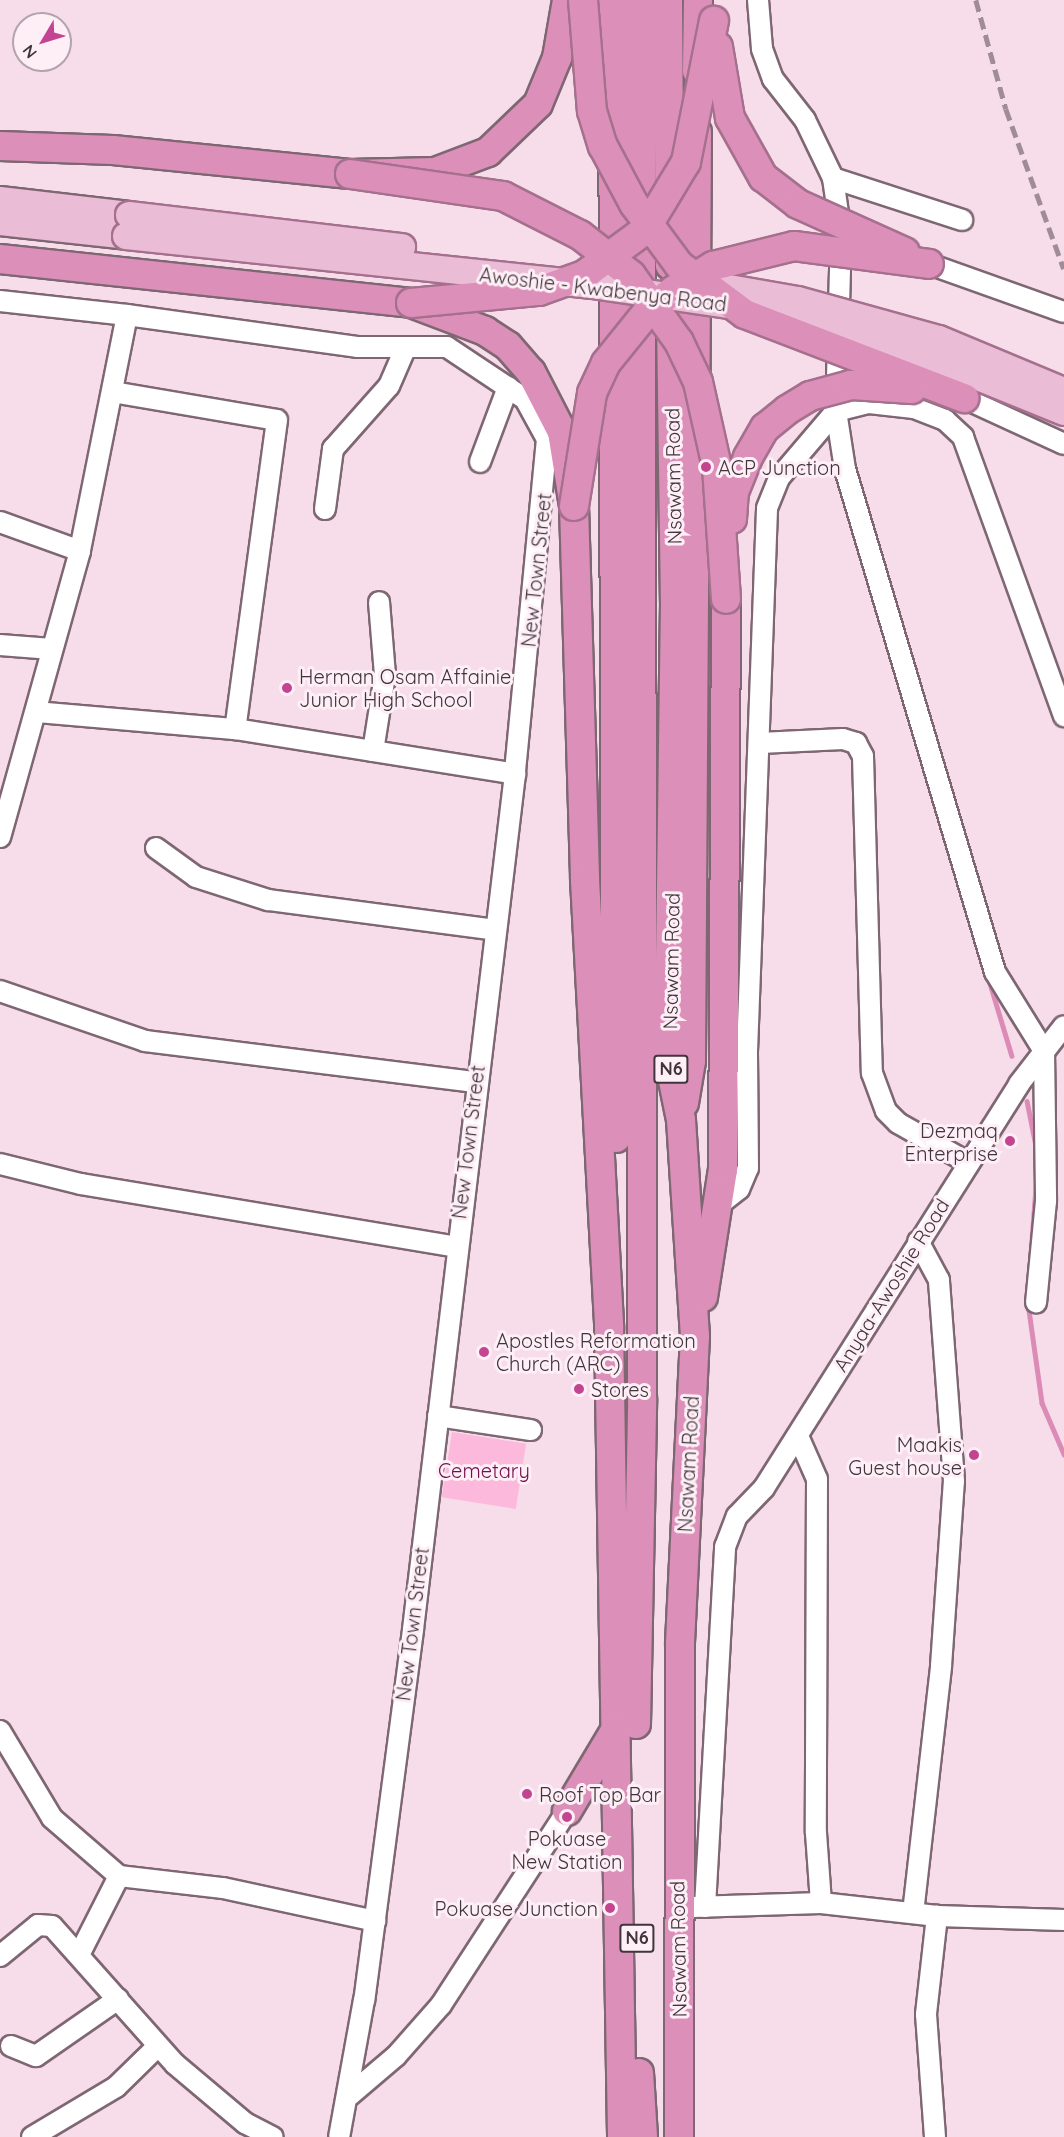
<!DOCTYPE html>
<style>
body{margin:0}
#map{position:relative;width:1064px;height:2137px;overflow:hidden;background:#f7ddea;font-family:Quicksand,sans-serif}
div>[style]{position:absolute}
.green>*{inset:0;background:#fcb9dc;transform-origin:0 0}
.stream>*{height:4.5px;margin:-2.25px;padding:0 2.25px;transform-origin:2.25px;border-radius:2.25px;background:#dc8bb7}
.roads{filter:drop-shadow(2px 0 #7e6773) drop-shadow(-2px 0 #7e6773) drop-shadow(0 2px #7e6773) drop-shadow(0 -2px #7e6773)}
.minor>*{height:20px;margin:-10px;padding:0 10px;transform-origin:10px;border-radius:10px;background:#fff}
.major>*{height:26px;margin:-13px;padding:0 13px;transform-origin:13px;border-radius:13px;background:#eabcd5}
.highway>*{height:28px;margin:-14px;padding:0 14px;transform-origin:14px;border-radius:14px;background:#dc90b9}
.rail>*{height:4.5px;margin-top:-2.25px;transform-origin:0;background:repeating-linear-gradient(90deg,#9f8c96 0 12px,transparent 0 18px)}
.bridges{filter:drop-shadow(2px 0 #a5708d) drop-shadow(-2px 0 #a5708d) drop-shadow(0 2px #a5708d) drop-shadow(0 -2px #a5708d)}
.major-bridge>*{height:26px;margin:-13px;padding:0 13px;transform-origin:13px;border-radius:13px;background:#eabcd5}
.highway-bridge>*{height:28px;margin:-14px;padding:0 14px;transform-origin:14px;border-radius:14px;background:#dc90b9}
.dots>*{width:16px;height:16px;translate:-50% -50%;box-sizing:border-box;border:3px solid #feeef6;border-radius:50%}
span{translate:-50% -50%;white-space:nowrap;text-align:center;line-height:1.15;-webkit-text-stroke:6px #feeef6;paint-order:stroke}
.shield-label span{padding:2px 4px;background:#feeef6;border:2px solid;border-radius:4px;-webkit-text-stroke-width:0}
.shield-label{font-size:18px;color:#3f353a;font-weight:700}
.street-label{font-size:20px;color:#3f353a}
.poi-label{font-size:20px;color:#3f353a}
.left{translate:0 -50%;text-align:left}
.right{translate:-100% -50%;text-align:right}
.park-label{font-size:20px;color:#70104f}
.north{position:absolute;left:12px;top:12px;width:60px;height:60px;box-sizing:border-box;background:#feeef6;border:2px solid #b2a4ab;border-radius:50%;rotate:232deg;font-size:16px;font-weight:700;line-height:24px;text-align:center;color:#3f353a}
.north::after{content:'';display:block;margin:auto;width:21px;height:27px;background:#c34592;clip-path:polygon(50% 0,100% 100%,50% 72%,0 100%)}
</style>
<div id="map">
<div class="green">
<i style="left:452px;top:1432px;width:75px;height:66px;rotate:9deg"></i>
</div>
<div class="stream">
<i style="left:989px;top:980px;width:79px;rotate:73.2deg"></i>
<i style="left:1027px;top:1101px;width:51px;rotate:78.7deg"></i>
<i style="left:1028px;top:1289px;width:108px;rotate:-85.8deg"></i>
<i style="left:1028px;top:1303px;width:101px;rotate:82deg"></i>
<i style="left:1042px;top:1403px;width:56px;rotate:66.7deg"></i>
</div>
<div class="roads">
<div class="minor">
<i style="left:758px;top:0;width:49px;rotate:85.3deg"></i>
<i style="left:762px;top:49px;width:32px;rotate:70deg"></i>
<i style="left:773px;top:79px;width:52px;rotate:52deg"></i>
<i style="left:805px;top:120px;width:64px;rotate:64.2deg"></i>
<i style="left:833px;top:178px;width:57px;rotate:81.9deg"></i>
<i style="left:841px;top:234px;width:177px;rotate:91.6deg"></i>
<i style="left:836px;top:411px;width:59px;rotate:81.2deg"></i>
<i style="left:845px;top:469px;width:525px;rotate:73.39deg"></i>
<i style="left:995px;top:972px;width:93px;rotate:58.2deg"></i>
<i style="left:1044px;top:1051px;width:150px;rotate:89.2deg"></i>
<i style="left:1046px;top:1201px;width:102px;rotate:95.6deg"></i>
<i style="left:833px;top:178px;width:136px;rotate:18deg"></i>
<i style="left:929px;top:264px;width:143px;rotate:19.6deg"></i>
<i style="left:0;top:301px;width:128px;rotate:6.3deg"></i>
<i style="left:127px;top:315px;width:241px;rotate:101.3deg"></i>
<i style="left:80px;top:551px;width:297px;rotate:105.6deg"></i>
<i style="left:127px;top:315px;width:232px;rotate:7.9deg"></i>
<i style="left:357px;top:347px;width:90px"></i>
<i style="left:447px;top:347px;width:94px;rotate:33.7deg"></i>
<i style="left:525px;top:399px;width:46px;rotate:61.2deg"></i>
<i style="left:547px;top:439px;width:337px;rotate:95.5deg"></i>
<i style="left:515px;top:774px;width:862px;rotate:96.8deg"></i>
<i style="left:413px;top:1630px;width:373px;rotate:97.5deg"></i>
<i style="left:364px;top:2000px;width:139px;rotate:100.3deg"></i>
<i style="left:113px;top:392px;width:166px;rotate:9.7deg"></i>
<i style="left:277px;top:420px;width:312px;rotate:97.7deg"></i>
<i style="left:964px;top:398px;width:110px;rotate:24.7deg"></i>
<i style="left:480px;top:462px;width:80px;rotate:-69.5deg"></i>
<i style="left:325px;top:509px;width:61px;rotate:-82.4deg"></i>
<i style="left:333px;top:449px;width:84px;rotate:-48.4deg"></i>
<i style="left:389px;top:386px;width:40px;rotate:-66.6deg"></i>
<i style="left:0;top:522px;width:85px;rotate:19.9deg"></i>
<i style="left:0;top:645px;width:52px;rotate:4.4deg"></i>
<i style="left:36px;top:712px;width:200px;rotate:4.9deg"></i>
<i style="left:235px;top:729px;width:284px;rotate:9.1deg"></i>
<i style="left:760px;top:743px;width:83px;rotate:-2.8deg"></i>
<i style="left:843px;top:739px;width:14px;rotate:17deg"></i>
<i style="left:856px;top:743px;width:15px;rotate:62deg"></i>
<i style="left:863px;top:756px;width:317px;rotate:88.4deg"></i>
<i style="left:872px;top:1073px;width:40px;rotate:69.8deg"></i>
<i style="left:886px;top:1111px;width:17px;rotate:45deg"></i>
<i style="left:898px;top:1123px;width:81px;rotate:29.4deg"></i>
<i style="left:373px;top:751px;width:77px;rotate:-81deg"></i>
<i style="left:385px;top:675px;width:73px;rotate:-94.7deg"></i>
<i style="left:156px;top:848px;width:49px;rotate:35.9deg"></i>
<i style="left:196px;top:877px;width:76px;rotate:17.7deg"></i>
<i style="left:268px;top:900px;width:229px;rotate:7.5deg"></i>
<i style="left:0;top:991px;width:153px;rotate:19deg"></i>
<i style="left:145px;top:1041px;width:333px;rotate:7.1deg"></i>
<i style="left:0;top:1164px;width:83px;rotate:13.9deg"></i>
<i style="left:81px;top:1184px;width:380px;rotate:9.5deg"></i>
<i style="left:721px;top:1203px;width:23px;rotate:-38deg"></i>
<i style="left:739px;top:1189px;width:23px;rotate:-67deg"></i>
<i style="left:748px;top:1168px;width:116px;rotate:-90.5deg"></i>
<i style="left:747px;top:1052px;width:544px;rotate:-87.89deg"></i>
<i style="left:767px;top:508px;width:32px;rotate:-68deg"></i>
<i style="left:779px;top:478px;width:88px;rotate:-49.6deg"></i>
<i style="left:836px;top:411px;width:34px;rotate:-14deg"></i>
<i style="left:869px;top:403px;width:45px;rotate:6.3deg"></i>
<i style="left:914px;top:408px;width:33px;rotate:21deg"></i>
<i style="left:945px;top:420px;width:25px;rotate:43deg"></i>
<i style="left:963px;top:437px;width:297px;rotate:70.1deg"></i>
<i style="left:438px;top:1416px;width:94px;rotate:8.6deg"></i>
<i style="left:798px;top:1436px;width:47px;rotate:66.2deg"></i>
<i style="left:817px;top:1479px;width:354px;rotate:90.2deg"></i>
<i style="left:816px;top:1833px;width:70px;rotate:85.9deg"></i>
<i style="left:0;top:1731px;width:101px;rotate:59.1deg"></i>
<i style="left:52px;top:1818px;width:89px;rotate:40.9deg"></i>
<i style="left:119px;top:1876px;width:105px;rotate:6.6deg"></i>
<i style="left:223px;top:1888px;width:156px;rotate:12.2deg"></i>
<i style="left:693px;top:1907px;width:128px;rotate:-1.8deg"></i>
<i style="left:821px;top:1903px;width:117px;rotate:6.4deg"></i>
<i style="left:937px;top:1916px;width:127px;rotate:1.8deg"></i>
<i style="left:705px;top:1907px;width:361px;rotate:-86.8deg"></i>
<i style="left:725px;top:1547px;width:33px;rotate:-69deg"></i>
<i style="left:737px;top:1516px;width:39px;rotate:-46deg"></i>
<i style="left:764px;top:1488px;width:478px;rotate:-57.7deg"></i>
<i style="left:1019px;top:1084px;width:73px;rotate:-52.2deg"></i>
<i style="left:913px;top:1913px;width:249px;rotate:-83.5deg"></i>
<i style="left:941px;top:1666px;width:185px;rotate:-86deg"></i>
<i style="left:954px;top:1481px;width:202px;rotate:-94.3deg"></i>
<i style="left:939px;top:1280px;width:44px;rotate:-118.3deg"></i>
<i style="left:80px;top:1953px;width:86px;rotate:-63.1deg"></i>
<i style="left:0;top:1956px;width:49px;rotate:-39.2deg"></i>
<i style="left:38px;top:1925px;width:14px;rotate:4deg"></i>
<i style="left:52px;top:1926px;width:185px;rotate:48.3deg"></i>
<i style="left:175px;top:2064px;width:92px;rotate:40.1deg"></i>
<i style="left:245px;top:2123px;width:31px;rotate:27deg"></i>
<i style="left:11px;top:2046px;width:27px;rotate:22deg"></i>
<i style="left:36px;top:2056px;width:100px;rotate:-34.8deg"></i>
<i style="left:350px;top:2095px;width:60px;rotate:-40.3deg"></i>
<i style="left:396px;top:2056px;width:68px;rotate:-48.6deg"></i>
<i style="left:441px;top:2005px;width:231px;rotate:-57deg"></i>
<i style="left:32px;top:2137px;width:98px;rotate:-30.8deg"></i>
<i style="left:116px;top:2087px;width:57px;rotate:-44.3deg"></i>
<i style="left:935px;top:2137px;width:123px;rotate:-94.2deg"></i>
<i style="left:926px;top:2014px;width:99px;rotate:-83.6deg"></i>
</div>
<div class="major">
<i style="left:0;top:200px;width:130px;rotate:6.6deg"></i>
<i style="left:0;top:222px;width:127px;rotate:6.3deg"></i>
</div>
<div class="highway">
<i style="left:613px;top:0;width:1138px;rotate:89.85deg"></i>
<i style="left:668px;top:0;width:265px;rotate:89.6deg"></i>
<i style="left:697px;top:71px;width:71px;rotate:-89.2deg"></i>
<i style="left:0;top:146px;width:113px;rotate:2deg"></i>
<i style="left:113px;top:150px;width:238px;rotate:5.8deg"></i>
<i style="left:350px;top:174px;width:85px;rotate:-1.3deg"></i>
<i style="left:435px;top:172px;width:57px;rotate:-20.7deg"></i>
<i style="left:488px;top:152px;width:69px;rotate:-43.8deg"></i>
<i style="left:538px;top:104px;width:50px;rotate:-67.6deg"></i>
<i style="left:557px;top:58px;width:59px;rotate:-80.2deg"></i>
<i style="left:0;top:259px;width:413px;rotate:6.1deg"></i>
<i style="left:411px;top:303px;width:79px;rotate:20.7deg"></i>
<i style="left:485px;top:331px;width:27px;rotate:33deg"></i>
<i style="left:508px;top:346px;width:35px;rotate:49deg"></i>
<i style="left:531px;top:372px;width:68px;rotate:62.7deg"></i>
<i style="left:562px;top:432px;width:75px;rotate:80.8deg"></i>
<i style="left:574px;top:506px;width:374px;rotate:88.3deg"></i>
<i style="left:585px;top:880px;width:447px;rotate:86.9deg"></i>
<i style="left:609px;top:1326px;width:811px;rotate:89.08deg"></i>
<i style="left:671px;top:320px;width:283px;rotate:89.2deg"></i>
<i style="left:675px;top:603px;width:458px;rotate:90.8deg"></i>
<i style="left:669px;top:1061px;width:60px;rotate:78.5deg"></i>
<i style="left:681px;top:1120px;width:216px;rotate:86.3deg"></i>
<i style="left:695px;top:1336px;width:309px;rotate:92.8deg"></i>
<i style="left:680px;top:1645px;width:492px;rotate:90.1deg"></i>
<i style="left:684px;top:1103px;width:43px;rotate:-80.5deg"></i>
<i style="left:691px;top:1061px;width:929px;rotate:-89.63deg"></i>
<i style="left:703px;top:1297px;width:129px;rotate:-81.1deg"></i>
<i style="left:723px;top:1170px;width:571px;rotate:-89.7deg"></i>
<i style="left:636px;top:1724px;width:326px;rotate:-88.9deg"></i>
<i style="left:642px;top:1398px;width:1398px;rotate:-90.04deg"></i>
<i style="left:567px;top:1811px;width:98px;rotate:-59.2deg"></i>
<i style="left:639px;top:2073px;width:64px;rotate:86.4deg"></i>
</div>
</div>
<div class="rail">
<i style="left:976px;top:0;width:113px;rotate:74.6deg"></i>
<i style="left:1006px;top:109px;width:170px;rotate:70.1deg"></i>
</div>
<div class="bridges">
<div class="major-bridge">
<i style="left:129px;top:215px;width:275px;rotate:6.7deg"></i>
<i style="left:126px;top:236px;width:469px;rotate:6deg"></i>
<i style="left:592px;top:285px;width:146px;rotate:8.3deg"></i>
<i style="left:712px;top:285px;width:87px;rotate:9.9deg"></i>
<i style="left:798px;top:300px;width:146px;rotate:15.5deg"></i>
<i style="left:939px;top:339px;width:135px;rotate:22.6deg"></i>
<i style="left:772px;top:313px;width:200px;rotate:16.9deg"></i>
<i style="left:963px;top:371px;width:109px;rotate:22.1deg"></i>
</div>
<div class="highway-bridge">
<i style="left:583px;top:0;width:111px;rotate:85.4deg"></i>
<i style="left:592px;top:111px;width:37px;rotate:73deg"></i>
<i style="left:603px;top:146px;width:66px;rotate:61.9deg"></i>
<i style="left:634px;top:204px;width:76px;rotate:53.6deg"></i>
<i style="left:679px;top:265px;width:82px;rotate:36.6deg"></i>
<i style="left:745px;top:314px;width:235px;rotate:21deg"></i>
<i style="left:718px;top:47px;width:72px;rotate:80.4deg"></i>
<i style="left:730px;top:118px;width:68px;rotate:60.8deg"></i>
<i style="left:763px;top:177px;width:44px;rotate:37.6deg"></i>
<i style="left:798px;top:204px;width:117px;rotate:24.2deg"></i>
<i style="left:350px;top:174px;width:155px;rotate:8.2deg"></i>
<i style="left:503px;top:196px;width:86px;rotate:26.9deg"></i>
<i style="left:580px;top:235px;width:65px;rotate:38.1deg"></i>
<i style="left:631px;top:275px;width:82px;rotate:54.4deg"></i>
<i style="left:679px;top:342px;width:44px;rotate:64.6deg"></i>
<i style="left:698px;top:382px;width:87px;rotate:77.4deg"></i>
<i style="left:717px;top:467px;width:132px;rotate:86.1deg"></i>
<i style="left:411px;top:303px;width:129px;rotate:-5.4deg"></i>
<i style="left:539px;top:291px;width:48px;rotate:-19.6deg"></i>
<i style="left:584px;top:275px;width:76px;rotate:-36.4deg"></i>
<i style="left:645px;top:230px;width:79px;rotate:-58.9deg"></i>
<i style="left:686px;top:162px;width:144px;rotate:-78.8deg"></i>
<i style="left:574px;top:506px;width:114px;rotate:-80.9deg"></i>
<i style="left:592px;top:393px;width:33px;rotate:-65deg"></i>
<i style="left:606px;top:363px;width:67px;rotate:-51.1deg"></i>
<i style="left:648px;top:311px;width:33px;rotate:-39deg"></i>
<i style="left:674px;top:290px;width:46px;rotate:-31.6deg"></i>
<i style="left:713px;top:266px;width:83px;rotate:-13.9deg"></i>
<i style="left:794px;top:246px;width:136px;rotate:7.6deg"></i>
<i style="left:732px;top:519px;width:27px;rotate:-86deg"></i>
<i style="left:734px;top:492px;width:38px;rotate:-68deg"></i>
<i style="left:748px;top:457px;width:34px;rotate:-60deg"></i>
<i style="left:765px;top:428px;width:28px;rotate:-39deg"></i>
<i style="left:787px;top:410px;width:27px;rotate:-31deg"></i>
<i style="left:810px;top:396px;width:42px;rotate:-15deg"></i>
<i style="left:851px;top:385px;width:61px;rotate:3.8deg"></i>
</div>
</div>
<div class="dots">
<i style="left:706px;top:467px;background:#c34592"></i>
<i style="left:287px;top:688px;background:#c34592"></i>
<i style="left:1010px;top:1141px;background:#c34592"></i>
<i style="left:484px;top:1352px;background:#c34592"></i>
<i style="left:579px;top:1389px;background:#c34592"></i>
<i style="left:974px;top:1455px;background:#c34592"></i>
<i style="left:527px;top:1794px;background:#c34592"></i>
<i style="left:567px;top:1817px;background:#c34592"></i>
<i style="left:610px;top:1908px;background:#c34592"></i>
</div>
<div class="shield-label">
<span style="left:671px;top:1069px">N6</span>
<span style="left:637px;top:1938px">N6</span>
</div>
<div class="street-label">
<span style="left:603px;top:289px;rotate:7deg">Awoshie - Kwabenya Road</span>
<span style="left:673px;top:476px;rotate:-91deg">Nsawam Road</span>
<span style="left:536px;top:570px;rotate:-84deg">New Town Street</span>
<span style="left:671px;top:961px;rotate:-89deg">Nsawam Road</span>
<span style="left:468px;top:1142px;rotate:-83deg">New Town Street</span>
<span style="left:891px;top:1285px;rotate:-58deg">Anyaa-Awoshie Road</span>
<span style="left:688px;top:1464px;rotate:-87deg">Nsawam Road</span>
<span style="left:412px;top:1624px;rotate:-83deg">New Town Street</span>
<span style="left:678px;top:1949px;rotate:-91deg">Nsawam Road</span>
</div>
<div class="poi-label">
<span class="left" style="left:718px;top:467px">ACP Junction</span>
<span class="left" style="left:299px;top:688px">Herman Osam Affainie<br>Junior High School</span>
<span class="right" style="left:998px;top:1142px">Dezmaq<br>Enterprise</span>
<span class="left" style="left:496px;top:1352px">Apostles Reformation<br>Church (ARC)</span>
<span class="left" style="left:591px;top:1389px">Stores</span>
<span class="right" style="left:962px;top:1456px">Maakis<br>Guest house</span>
<span class="left" style="left:539px;top:1794px">Roof Top Bar</span>
<span style="left:567px;top:1850px">Pokuase<br>New Station</span>
<span class="right" style="left:598px;top:1908px">Pokuase Junction</span>
</div>
<div class="park-label">
<span style="left:484px;top:1470px">Cemetary</span>
</div>
<div class="north">N</div>
</div>
